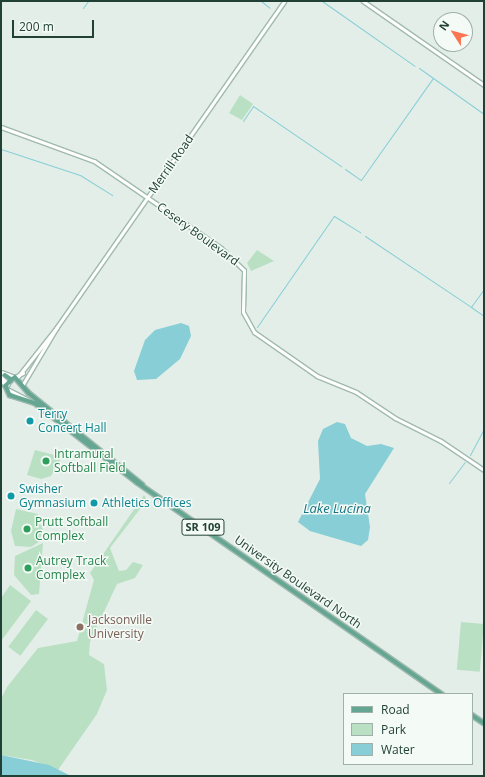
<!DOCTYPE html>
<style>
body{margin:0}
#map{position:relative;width:485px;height:777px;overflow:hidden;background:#e3eee8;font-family:"Open Sans",sans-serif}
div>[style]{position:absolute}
.green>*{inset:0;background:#bae0c3;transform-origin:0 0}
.water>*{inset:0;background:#87ced6}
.stream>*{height:1px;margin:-0.5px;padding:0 0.5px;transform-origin:0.5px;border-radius:0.5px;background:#87ced6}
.roads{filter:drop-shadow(1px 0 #a0bab0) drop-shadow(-1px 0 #a0bab0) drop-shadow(0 1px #a0bab0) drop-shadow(0 -1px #a0bab0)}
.secondary>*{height:3px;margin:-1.5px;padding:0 1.5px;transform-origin:1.5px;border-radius:1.5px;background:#fff}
.primary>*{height:3.5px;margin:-1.75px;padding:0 1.75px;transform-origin:1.75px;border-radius:1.75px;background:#64a692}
.dots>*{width:11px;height:11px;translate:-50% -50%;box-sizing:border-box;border:2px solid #f4faf6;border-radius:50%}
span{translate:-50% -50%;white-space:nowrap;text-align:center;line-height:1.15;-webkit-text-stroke:3px #f4faf6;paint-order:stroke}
.shield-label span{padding:1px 3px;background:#f4faf6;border:1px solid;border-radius:3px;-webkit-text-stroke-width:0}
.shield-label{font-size:11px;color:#214137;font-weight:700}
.street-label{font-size:12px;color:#214137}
.culture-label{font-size:12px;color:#0d838f}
.left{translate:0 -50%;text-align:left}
.leisure-label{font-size:12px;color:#27864d}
.education-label{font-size:12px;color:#785e54}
.water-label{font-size:13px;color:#167481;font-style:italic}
.frame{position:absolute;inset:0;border:2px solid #214137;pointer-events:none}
.legend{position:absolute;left:343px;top:693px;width:130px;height:72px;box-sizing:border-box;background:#f4faf6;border:1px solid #a0b0aa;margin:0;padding:5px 7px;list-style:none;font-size:12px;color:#214137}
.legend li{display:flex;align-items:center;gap:8px;height:20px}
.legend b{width:20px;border:1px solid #a0b0aa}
.north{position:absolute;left:433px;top:12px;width:40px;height:40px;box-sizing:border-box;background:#f4faf6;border:1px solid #a0b0aa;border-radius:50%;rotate:306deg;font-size:11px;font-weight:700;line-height:16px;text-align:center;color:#214137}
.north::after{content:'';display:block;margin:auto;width:14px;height:18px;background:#fb7553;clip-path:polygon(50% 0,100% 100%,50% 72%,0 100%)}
.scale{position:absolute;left:12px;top:20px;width:82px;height:18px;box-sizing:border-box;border:2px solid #214137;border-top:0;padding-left:5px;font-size:12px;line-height:14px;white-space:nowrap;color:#214137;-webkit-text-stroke:3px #f4faf6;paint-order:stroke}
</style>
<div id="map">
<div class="green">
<i style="clip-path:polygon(240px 95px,253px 104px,242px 120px,229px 113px)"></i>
<i style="clip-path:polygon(257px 250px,274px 261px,251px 271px,247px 263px)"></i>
<i style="clip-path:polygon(35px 450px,62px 457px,51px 476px,41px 479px,27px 475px)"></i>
<i style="clip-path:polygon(144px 495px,147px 500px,110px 548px,119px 571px,126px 570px,133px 562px,143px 565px,135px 578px,117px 584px,90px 642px,89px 655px,104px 664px,107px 690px,97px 714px,58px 770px,32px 760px,1px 755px,1px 699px,7px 687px,38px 648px,77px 641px,94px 580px,90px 573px)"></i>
<i style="clip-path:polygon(16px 509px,38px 514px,37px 523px,43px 526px,40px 541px,31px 547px,15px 546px,11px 531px)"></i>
<i style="clip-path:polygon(43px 543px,39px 594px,31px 595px,14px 575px,15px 556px)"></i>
<i style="clip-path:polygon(10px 585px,31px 601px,1px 641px,1px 598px)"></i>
<i style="left:36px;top:610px;width:15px;height:46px;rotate:37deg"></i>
<i style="left:461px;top:622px;width:23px;height:48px;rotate:5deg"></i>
</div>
<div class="water">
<i style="clip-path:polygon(181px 323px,189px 326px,191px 336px,180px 359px,156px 379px,137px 380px,134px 371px,145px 340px,155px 330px)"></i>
<i style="clip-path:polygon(337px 422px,345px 424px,351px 438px,367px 446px,381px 444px,394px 448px,365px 494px,370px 527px,368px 540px,361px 546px,310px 531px,298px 522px,320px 479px,318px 441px,323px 429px)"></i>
<i style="clip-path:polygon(1px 755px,49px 765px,71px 776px,1px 776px)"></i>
</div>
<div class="stream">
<i style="left:261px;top:1px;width:11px;rotate:38deg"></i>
<i style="left:322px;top:1px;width:113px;rotate:35deg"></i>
<i style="left:83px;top:8px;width:9px;rotate:-54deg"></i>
<i style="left:419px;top:68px;width:80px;rotate:35.3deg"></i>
<i style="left:243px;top:121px;width:18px;rotate:-56deg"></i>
<i style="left:253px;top:106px;width:107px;rotate:34.3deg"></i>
<i style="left:1px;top:149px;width:83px;rotate:18.2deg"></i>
<i style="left:80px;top:175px;width:38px;rotate:32deg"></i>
<i style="left:345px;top:169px;width:19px;rotate:35deg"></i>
<i style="left:361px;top:180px;width:125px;rotate:-54.8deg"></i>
<i style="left:365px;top:236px;width:128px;rotate:33.8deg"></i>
<i style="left:484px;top:289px;width:22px;rotate:126deg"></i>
<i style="left:471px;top:307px;width:16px;rotate:35deg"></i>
<i style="left:257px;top:327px;width:135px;rotate:-55.3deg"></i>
<i style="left:334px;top:216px;width:31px;rotate:32deg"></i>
<i style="left:470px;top:455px;width:30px;rotate:-62deg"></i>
<i style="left:449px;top:483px;width:26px;rotate:-53deg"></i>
</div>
<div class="roads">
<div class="secondary">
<i style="left:363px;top:1px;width:147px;rotate:34.8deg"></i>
<i style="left:1px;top:127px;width:99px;rotate:20.1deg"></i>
<i style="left:94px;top:161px;width:154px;rotate:34.4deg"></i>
<i style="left:221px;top:248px;width:32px;rotate:44deg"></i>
<i style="left:244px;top:270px;width:42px;rotate:91.4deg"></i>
<i style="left:243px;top:312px;width:23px;rotate:61deg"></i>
<i style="left:254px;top:332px;width:77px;rotate:34.9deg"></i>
<i style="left:317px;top:376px;width:42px;rotate:22.3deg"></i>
<i style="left:356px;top:392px;width:47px;rotate:33.7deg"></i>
<i style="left:395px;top:418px;width:51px;rotate:26.6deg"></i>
<i style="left:441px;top:441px;width:52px;rotate:34deg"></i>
<i style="left:1px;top:372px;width:15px;rotate:20deg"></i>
<i style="left:15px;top:377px;width:9px;rotate:-27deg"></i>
<i style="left:1px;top:377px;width:10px;rotate:45deg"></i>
<i style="left:16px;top:379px;width:66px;rotate:-51.7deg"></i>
<i style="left:1px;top:380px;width:8px;rotate:50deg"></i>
<i style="left:23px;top:384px;width:66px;rotate:-59.2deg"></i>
<i style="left:57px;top:327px;width:397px;rotate:-55.1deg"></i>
<i style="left:9px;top:390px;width:28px;rotate:27deg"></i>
</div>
<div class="primary">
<i style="left:5px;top:375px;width:7px;rotate:34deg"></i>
<i style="left:15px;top:377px;width:21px;rotate:49deg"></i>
<i style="left:29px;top:393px;width:146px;rotate:38.9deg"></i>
<i style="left:13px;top:379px;width:10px;rotate:135deg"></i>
<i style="left:6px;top:386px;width:10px;rotate:66deg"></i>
<i style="left:10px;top:395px;width:26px;rotate:18deg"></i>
<i style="left:35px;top:403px;width:130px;rotate:37.8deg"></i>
<i style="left:138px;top:483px;width:370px;rotate:34.8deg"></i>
<i style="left:472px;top:715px;width:14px;rotate:34deg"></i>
</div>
</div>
<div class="dots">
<i style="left:30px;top:421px;background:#0f9aa8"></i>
<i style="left:46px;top:461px;background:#2e9e5b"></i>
<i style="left:11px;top:496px;background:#0f9aa8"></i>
<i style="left:94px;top:503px;background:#0f9aa8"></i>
<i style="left:27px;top:529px;background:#2e9e5b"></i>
<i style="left:28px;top:568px;background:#2e9e5b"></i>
<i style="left:80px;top:627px;background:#8d6e63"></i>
</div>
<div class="shield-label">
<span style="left:203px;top:527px">SR 109</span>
</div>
<div class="street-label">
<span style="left:171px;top:164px;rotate:-55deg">Merrill Road</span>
<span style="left:198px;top:234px;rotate:36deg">Cesery Boulevard</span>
<span style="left:298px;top:582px;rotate:35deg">University Boulevard North</span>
</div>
<div class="culture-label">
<span class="left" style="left:38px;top:421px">Terry<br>Concert Hall</span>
<span class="left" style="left:19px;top:496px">Swisher<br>Gymnasium</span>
<span class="left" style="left:102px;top:503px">Athletics Offices</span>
</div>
<div class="leisure-label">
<span class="left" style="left:54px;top:461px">Intramural<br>Softball Field</span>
<span class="left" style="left:35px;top:529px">Prutt Softball<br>Complex</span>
<span class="left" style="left:36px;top:568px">Autrey Track<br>Complex</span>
</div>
<div class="education-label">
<span class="left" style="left:88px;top:627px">Jacksonville<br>University</span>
</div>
<div class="water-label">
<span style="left:337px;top:508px">Lake Lucina</span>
</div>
<div class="frame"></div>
<ul class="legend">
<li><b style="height:5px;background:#64a692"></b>Road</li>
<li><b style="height:11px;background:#bae0c3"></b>Park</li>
<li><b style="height:11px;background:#87ced6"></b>Water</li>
</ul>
<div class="north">N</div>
<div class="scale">200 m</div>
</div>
